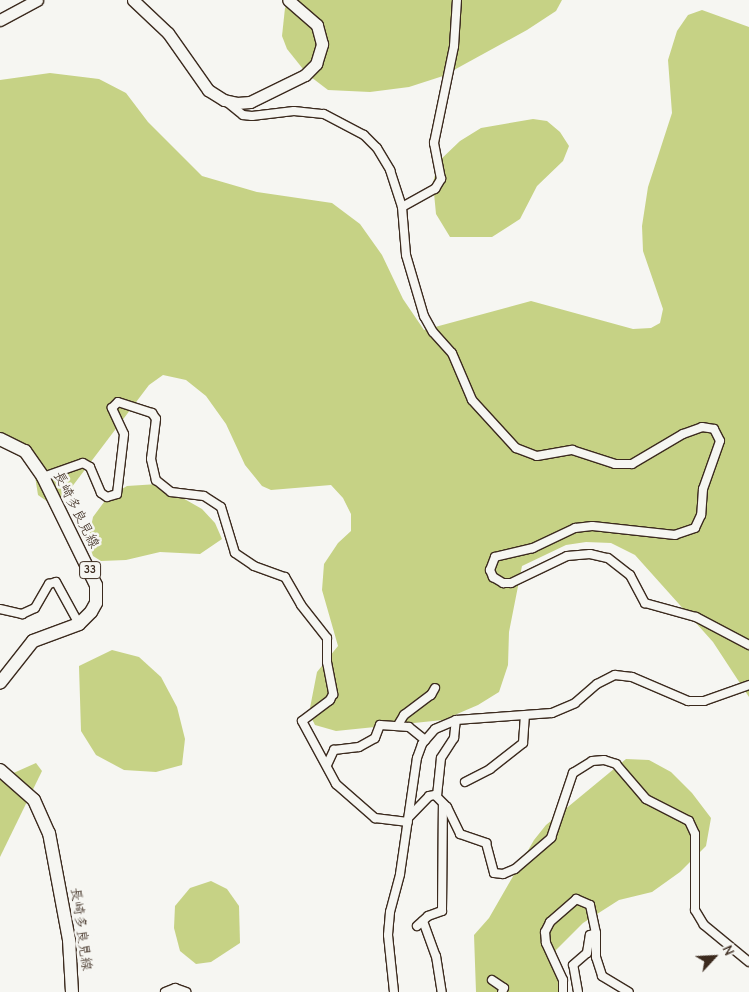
<!DOCTYPE html>
<meta charset="utf-8">
<style>
body{margin:0}
#map{position:relative;width:749px;height:992px;overflow:hidden;background:#f6f6f2;font-family:"Comic Neue","Klee One",sans-serif}
div>[style]{position:absolute}
.green>*{inset:0;background:#c6d285}
.roads{filter:drop-shadow(1px 0 #3b2a1e) drop-shadow(-1px 0 #3b2a1e) drop-shadow(0 1px #3b2a1e) drop-shadow(0 -1px #3b2a1e)}
.street>*{height:8px;margin:-4px;padding:0 4px;transform-origin:4px;border-radius:4px;background:#f6f6f2}
.secondary>*{height:11px;margin:-5.5px;padding:0 5.5px;transform-origin:5.5px;border-radius:5.5px;background:#f6f6f2}
.primary>*{height:12px;margin:-6px;padding:0 6px;transform-origin:6px;border-radius:6px;background:#f6f6f2}
span{translate:-50% -50%;white-space:nowrap;text-align:center;line-height:1.15;-webkit-text-stroke:5px #f6f6f2;paint-order:stroke}
.shield-label span{padding:1px 4px;background:#f6f6f2;border:1px solid;border-radius:4px;-webkit-text-stroke-width:0}
.shield-label{font-size:12px;color:#3b2a1e;font-weight:700}
.street-label{font-size:14px;color:#3b2a1e}
.north{position:absolute;left:689px;top:932px;width:50px;height:50px;-webkit-text-stroke:4px #f6f6f2;paint-order:stroke;rotate:65deg;font-size:14px;font-weight:700;line-height:20px;text-align:center;color:#3b2a1e}
.north::after{content:'';display:block;margin:auto;width:18px;height:22px;background:#3b2a1e;clip-path:polygon(50% 0,100% 100%,50% 72%,0 100%)}
</style>
<div id="map">
<div class="green">
<i style="clip-path:polygon(291px 0,562px 0,556px 11px,527px 30px,443px 76px,409px 87px,370px 92px,328px 90px,307px 74px,287px 49px,282px 36px,285px 8px)"></i>
<i style="clip-path:polygon(702px 10px,749px 27px,749px 697px,713px 642px,635px 555px,611px 543px,586px 542px,566px 545px,522px 566px,509px 632px,508px 665px,499px 692px,478px 705px,443px 720px,336px 731px,315px 725px,309px 713px,317px 672px,338px 646px,322px 590px,324px 564px,338px 543px,351px 531px,351px 514px,343px 498px,331px 485px,271px 490px,262px 486px,245px 465px,226px 424px,206px 396px,186px 380px,163px 375px,149px 385px,65px 496px,48px 502px,38px 495px,34px 470px,23px 445px,0 441px,0 80px,50px 73px,99px 79px,126px 93px,148px 122px,202px 176px,257px 192px,332px 203px,360px 224px,382px 255px,403px 299px,424px 330px,531px 301px,633px 329px,651px 328px,660px 323px,663px 309px,643px 251px,642px 226px,648px 187px,672px 113px,668px 60px,677px 31px,688px 15px)"></i>
<i style="clip-path:polygon(533px 119px,547px 121px,560px 132px,569px 146px,563px 161px,537px 186px,520px 219px,492px 237px,450px 237px,436px 214px,433px 183px,438px 162px,460px 141px,481px 128px)"></i>
<i style="clip-path:polygon(158px 484px,202px 509px,215px 523px,222px 539px,200px 554px,160px 552px,126px 560px,101px 561px,93px 556px,88px 541px,93px 517px,107px 498px,127px 486px)"></i>
<i style="clip-path:polygon(112px 650px,139px 657px,161px 677px,177px 707px,185px 739px,182px 765px,156px 772px,124px 770px,96px 755px,81px 731px,79px 666px)"></i>
<i style="clip-path:polygon(626px 759px,649px 760px,671px 772px,692px 793px,711px 818px,706px 846px,680px 872px,652px 892px,619px 900px,583px 923px,556px 950px,554px 972px,566px 992px,476px 992px,474px 935px,489px 918px,534px 840px,546px 825px)"></i>
<i style="clip-path:polygon(36px 763px,42px 771px,0 857px,0 779px)"></i>
<i style="clip-path:polygon(211px 881px,227px 889px,239px 906px,240px 943px,211px 962px,196px 964px,180px 951px,174px 928px,175px 906px,190px 888px)"></i>
</div>
<div class="roads">
<div class="street">
<i style="left:228px;top:103px;width:19px;rotate:39deg"></i>
<i style="left:243px;top:115px;width:9px;rotate:6deg"></i>
<i style="left:252px;top:116px;width:42px;rotate:-6.8deg"></i>
<i style="left:294px;top:111px;width:30px;rotate:6deg"></i>
<i style="left:324px;top:114px;width:45px;rotate:27.7deg"></i>
<i style="left:364px;top:135px;width:18px;rotate:45deg"></i>
<i style="left:377px;top:148px;width:26px;rotate:59deg"></i>
<i style="left:390px;top:170px;width:39px;rotate:72deg"></i>
<i style="left:402px;top:207px;width:48px;rotate:85.2deg"></i>
<i style="left:406px;top:255px;width:64px;rotate:73.6deg"></i>
<i style="left:424px;top:316px;width:18px;rotate:61deg"></i>
<i style="left:433px;top:332px;width:28px;rotate:48deg"></i>
<i style="left:452px;top:353px;width:51px;rotate:66.9deg"></i>
<i style="left:472px;top:400px;width:65px;rotate:47.5deg"></i>
<i style="left:516px;top:448px;width:22px;rotate:21deg"></i>
<i style="left:537px;top:456px;width:36px;rotate:-10deg"></i>
<i style="left:572px;top:450px;width:45px;rotate:18deg"></i>
<i style="left:615px;top:464px;width:17px"></i>
<i style="left:632px;top:464px;width:59px;rotate:-30.5deg"></i>
<i style="left:683px;top:434px;width:20px;rotate:-20deg"></i>
<i style="left:702px;top:427px;width:12px;rotate:9deg"></i>
<i style="left:714px;top:429px;width:13px;rotate:63deg"></i>
<i style="left:720px;top:441px;width:51px;rotate:109.5deg"></i>
<i style="left:703px;top:489px;width:26px;rotate:94deg"></i>
<i style="left:701px;top:515px;width:14px;rotate:115deg"></i>
<i style="left:695px;top:528px;width:21px;rotate:161deg"></i>
<i style="left:675px;top:535px;width:83px;rotate:-173.8deg"></i>
<i style="left:592px;top:526px;width:17px;rotate:173deg"></i>
<i style="left:575px;top:528px;width:47px;rotate:154.5deg"></i>
<i style="left:533px;top:548px;width:39px;rotate:167deg"></i>
<i style="left:495px;top:557px;width:14px;rotate:111deg"></i>
<i style="left:490px;top:570px;width:8px;rotate:67deg"></i>
<i style="left:493px;top:577px;width:12px;rotate:31deg"></i>
<i style="left:503px;top:583px;width:8px"></i>
<i style="left:511px;top:583px;width:62px;rotate:-25.7deg"></i>
<i style="left:567px;top:556px;width:23px;rotate:-5deg"></i>
<i style="left:590px;top:554px;width:18px;rotate:13deg"></i>
<i style="left:608px;top:558px;width:28px;rotate:38deg"></i>
<i style="left:630px;top:575px;width:32px;rotate:62deg"></i>
<i style="left:645px;top:603px;width:53px;rotate:15.4deg"></i>
<i style="left:696px;top:617px;width:60px;rotate:27.8deg"></i>
<i style="left:402px;top:207px;width:38px;rotate:-29deg"></i>
<i style="left:435px;top:189px;width:12px;rotate:-59deg"></i>
<i style="left:441px;top:179px;width:37px;rotate:-101deg"></i>
<i style="left:434px;top:143px;width:99px;rotate:-78.3deg"></i>
<i style="left:454px;top:46px;width:46px;rotate:-86.3deg"></i>
<i style="left:43px;top:477px;width:42px;rotate:-19.3deg"></i>
<i style="left:83px;top:463px;width:8px;rotate:30deg"></i>
<i style="left:90px;top:467px;width:28px;rotate:67deg"></i>
<i style="left:101px;top:493px;width:7px;rotate:34deg"></i>
<i style="left:107px;top:497px;width:10px;rotate:-17deg"></i>
<i style="left:117px;top:494px;width:60px;rotate:-83.3deg"></i>
<i style="left:124px;top:434px;width:29px;rotate:-115deg"></i>
<i style="left:112px;top:408px;width:8px;rotate:-45deg"></i>
<i style="left:118px;top:402px;width:36px;rotate:18deg"></i>
<i style="left:152px;top:413px;width:7px;rotate:56deg"></i>
<i style="left:156px;top:419px;width:40px;rotate:97.1deg"></i>
<i style="left:151px;top:459px;width:22px;rotate:77deg"></i>
<i style="left:156px;top:480px;width:19px;rotate:39deg"></i>
<i style="left:171px;top:492px;width:33px;rotate:7deg"></i>
<i style="left:204px;top:496px;width:20px;rotate:33deg"></i>
<i style="left:221px;top:507px;width:48px;rotate:73.1deg"></i>
<i style="left:235px;top:553px;width:23px;rotate:34deg"></i>
<i style="left:254px;top:566px;width:33px;rotate:20deg"></i>
<i style="left:285px;top:577px;width:32px;rotate:60deg"></i>
<i style="left:301px;top:605px;width:42px;rotate:51.8deg"></i>
<i style="left:327px;top:638px;width:24px;rotate:90deg"></i>
<i style="left:327px;top:662px;width:33px;rotate:79deg"></i>
<i style="left:333px;top:694px;width:7px;rotate:117deg"></i>
<i style="left:330px;top:700px;width:35px;rotate:143deg"></i>
<i style="left:302px;top:721px;width:72px;rotate:61.6deg"></i>
<i style="left:336px;top:784px;width:52px;rotate:41.1deg"></i>
<i style="left:375px;top:818px;width:33px;rotate:7deg"></i>
<i style="left:0;top:609px;width:23px;rotate:13deg"></i>
<i style="left:22px;top:614px;width:14px;rotate:-25deg"></i>
<i style="left:35px;top:608px;width:28px;rotate:-60deg"></i>
<i style="left:49px;top:584px;width:7px;rotate:-16deg"></i>
<i style="left:56px;top:582px;width:48px;rotate:61.3deg"></i>
<i style="left:398px;top:725px;width:12px;rotate:-59deg"></i>
<i style="left:404px;top:715px;width:34px;rotate:-37deg"></i>
<i style="left:431px;top:695px;width:8px;rotate:-60deg"></i>
<i style="left:327px;top:765px;width:17px;rotate:-65deg"></i>
<i style="left:334px;top:750px;width:25px;rotate:-7deg"></i>
<i style="left:359px;top:747px;width:18px;rotate:-29deg"></i>
<i style="left:375px;top:738px;width:14px;rotate:-69deg"></i>
<i style="left:380px;top:725px;width:29px;rotate:4deg"></i>
<i style="left:409px;top:727px;width:21px;rotate:39deg"></i>
<i style="left:465px;top:782px;width:28px;rotate:-27deg"></i>
<i style="left:490px;top:769px;width:42px;rotate:-38.2deg"></i>
<i style="left:523px;top:743px;width:27px;rotate:-86deg"></i>
<i style="left:437px;top:796px;width:38px;rotate:-84deg"></i>
<i style="left:441px;top:758px;width:24px;rotate:-57deg"></i>
<i style="left:454px;top:738px;width:18px;rotate:-84deg"></i>
<i style="left:409px;top:817px;width:29px;rotate:-46deg"></i>
<i style="left:429px;top:796px;width:6px;rotate:-9deg"></i>
<i style="left:435px;top:795px;width:17px;rotate:45deg"></i>
<i style="left:447px;top:807px;width:30px;rotate:64deg"></i>
<i style="left:460px;top:834px;width:28px;rotate:19deg"></i>
<i style="left:486px;top:843px;width:31px;rotate:75deg"></i>
<i style="left:494px;top:873px;width:9px;rotate:6deg"></i>
<i style="left:503px;top:874px;width:13px;rotate:-23deg"></i>
<i style="left:515px;top:869px;width:48px;rotate:-40.7deg"></i>
<i style="left:551px;top:838px;width:69px;rotate:-71.3deg"></i>
<i style="left:573px;top:773px;width:22px;rotate:-32deg"></i>
<i style="left:592px;top:761px;width:12px;rotate:-5deg"></i>
<i style="left:604px;top:760px;width:13px;rotate:18deg"></i>
<i style="left:616px;top:764px;width:46px;rotate:49.4deg"></i>
<i style="left:646px;top:799px;width:48px;rotate:27.1deg"></i>
<i style="left:689px;top:821px;width:14px;rotate:65deg"></i>
<i style="left:695px;top:834px;width:76px;rotate:90deg"></i>
<i style="left:695px;top:910px;width:17px;rotate:59deg"></i>
<i style="left:704px;top:925px;width:58px;rotate:39.4deg"></i>
<i style="left:423px;top:921px;width:37px;rotate:70deg"></i>
<i style="left:436px;top:956px;width:36px;rotate:81deg"></i>
<i style="left:417px;top:926px;width:15px;rotate:-42deg"></i>
<i style="left:428px;top:916px;width:15px;rotate:-20deg"></i>
<i style="left:442px;top:911px;width:107px;rotate:-89.5deg"></i>
<i style="left:492px;top:980px;width:14px;rotate:34deg"></i>
<i style="left:504px;top:988px;width:4px;rotate:117deg"></i>
<i style="left:165px;top:992px;width:11px;rotate:-22deg"></i>
<i style="left:175px;top:988px;width:12px;rotate:20deg"></i>
<i style="left:394px;top:992px;width:57px;rotate:-96deg"></i>
<i style="left:388px;top:935px;width:23px;rotate:-85deg"></i>
<i style="left:390px;top:912px;width:39px;rotate:-75deg"></i>
<i style="left:400px;top:874px;width:117px;rotate:-81.7deg"></i>
<i style="left:417px;top:758px;width:15px;rotate:-70deg"></i>
<i style="left:422px;top:744px;width:20px;rotate:-49deg"></i>
<i style="left:435px;top:729px;width:23px;rotate:-23deg"></i>
<i style="left:456px;top:720px;width:96px;rotate:-4.2deg"></i>
<i style="left:552px;top:713px;width:25px;rotate:-23deg"></i>
<i style="left:575px;top:703px;width:29px;rotate:-41deg"></i>
<i style="left:597px;top:684px;width:20px;rotate:-27deg"></i>
<i style="left:615px;top:675px;width:17px;rotate:7deg"></i>
<i style="left:632px;top:677px;width:61px;rotate:23.2deg"></i>
<i style="left:688px;top:701px;width:16px"></i>
<i style="left:704px;top:701px;width:48px;rotate:-19.6deg"></i>
<i style="left:563px;top:992px;width:12px;rotate:-90deg"></i>
<i style="left:563px;top:980px;width:41px;rotate:-114.7deg"></i>
<i style="left:546px;top:943px;width:11px;rotate:-95deg"></i>
<i style="left:545px;top:932px;width:11px;rotate:-63deg"></i>
<i style="left:550px;top:922px;width:35px;rotate:-41deg"></i>
<i style="left:576px;top:899px;width:15px;rotate:23deg"></i>
<i style="left:590px;top:905px;width:29px;rotate:78deg"></i>
<i style="left:596px;top:933px;width:24px;rotate:90deg"></i>
<i style="left:596px;top:957px;width:20px;rotate:72deg"></i>
<i style="left:602px;top:976px;width:31px;rotate:31deg"></i>
<i style="left:578px;top:992px;width:27px;rotate:-100deg"></i>
<i style="left:573px;top:965px;width:18px;rotate:-41deg"></i>
<i style="left:587px;top:953px;width:18px;rotate:-81deg"></i>
<i style="left:590px;top:935px;width:6px;rotate:-18deg"></i>
</div>
<div class="secondary">
<i style="left:133px;top:0;width:48px;rotate:43.3deg"></i>
<i style="left:168px;top:33px;width:70px;rotate:54.9deg"></i>
<i style="left:208px;top:90px;width:19px;rotate:32deg"></i>
<i style="left:224px;top:100px;width:13px;rotate:13deg"></i>
<i style="left:237px;top:103px;width:13px;rotate:-4deg"></i>
<i style="left:250px;top:102px;width:61px;rotate:-26.1deg"></i>
<i style="left:305px;top:75px;width:16px;rotate:-45deg"></i>
<i style="left:316px;top:64px;width:21px;rotate:-73deg"></i>
<i style="left:322px;top:44px;width:20px;rotate:-105deg"></i>
<i style="left:317px;top:25px;width:38px;rotate:-139deg"></i>
<i style="left:0;top:20px;width:42px;rotate:-28.4deg"></i>
</div>
<div class="primary">
<i style="left:0;top:439px;width:28px;rotate:26deg"></i>
<i style="left:25px;top:451px;width:32px;rotate:55deg"></i>
<i style="left:43px;top:477px;width:120px;rotate:63.9deg"></i>
<i style="left:96px;top:585px;width:18px;rotate:90deg"></i>
<i style="left:96px;top:603px;width:10px;rotate:119deg"></i>
<i style="left:91px;top:612px;width:17px;rotate:135deg"></i>
<i style="left:79px;top:624px;width:49px;rotate:159.7deg"></i>
<i style="left:33px;top:641px;width:53px;rotate:128.2deg"></i>
<i style="left:0;top:770px;width:45px;rotate:41.4deg"></i>
<i style="left:34px;top:800px;width:36px;rotate:66deg"></i>
<i style="left:49px;top:833px;width:109px;rotate:79.4deg"></i>
<i style="left:69px;top:940px;width:52px;rotate:86.7deg"></i>
</div>
</div>
<div class="shield-label">
<span style="left:90px;top:570px">33</span>
</div>
<div class="street-label">
<span style="left:76px;top:510px;rotate:63deg">長崎多良見線</span>
<span style="left:81px;top:929px;rotate:82deg">長崎多良見線</span>
</div>
<div class="north">N</div>
</div>
